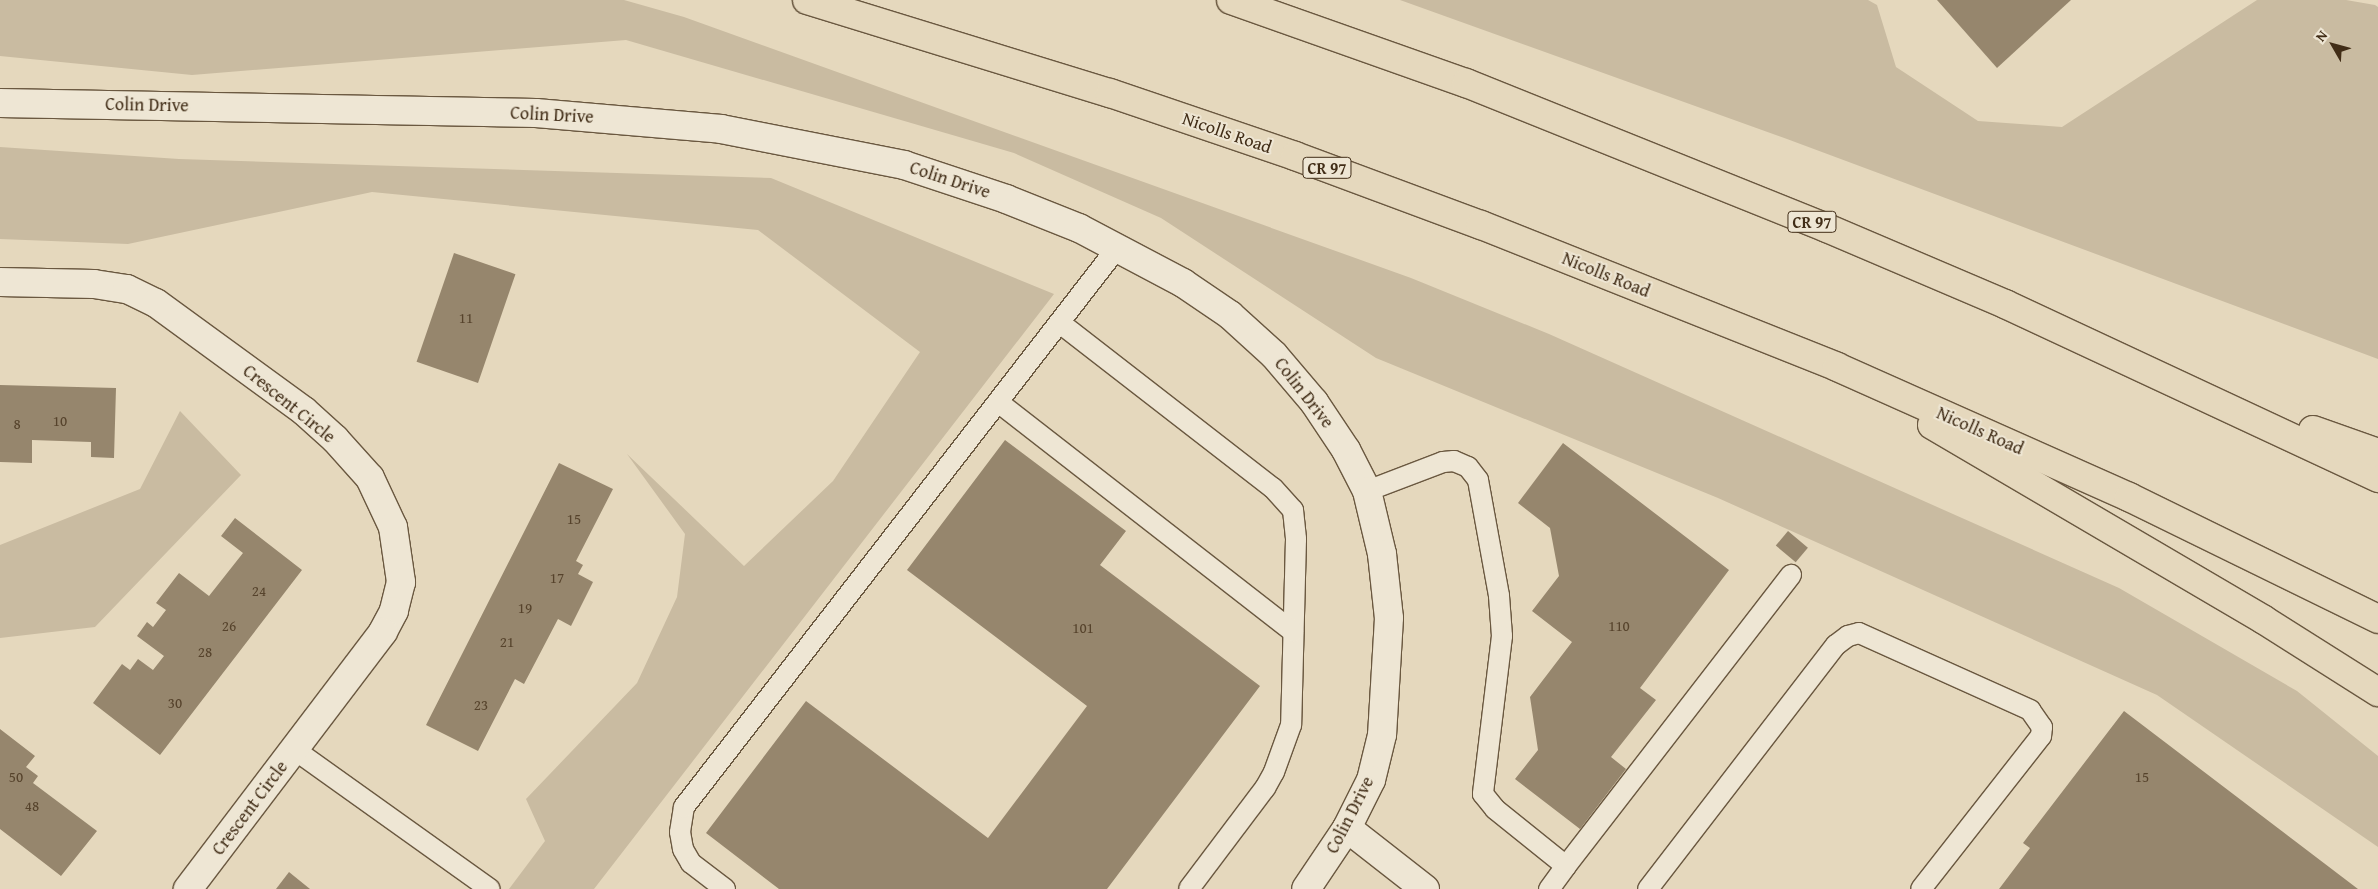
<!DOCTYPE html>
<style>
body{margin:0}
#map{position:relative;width:2378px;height:889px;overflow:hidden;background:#e5d8bd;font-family:"Gentium Book Plus",serif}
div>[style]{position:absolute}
.green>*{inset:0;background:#c9bba1}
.building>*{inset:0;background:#96866d;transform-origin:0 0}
.roads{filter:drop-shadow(1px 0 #6a5840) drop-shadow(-1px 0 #6a5840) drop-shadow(0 1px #6a5840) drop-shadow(0 -1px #6a5840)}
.lane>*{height:20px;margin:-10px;padding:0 10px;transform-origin:10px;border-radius:10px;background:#eee6d4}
.street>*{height:28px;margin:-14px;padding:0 14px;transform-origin:14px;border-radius:14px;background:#eee6d4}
.highway>*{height:28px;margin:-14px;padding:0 14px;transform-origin:14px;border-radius:14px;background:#e5d8bd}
span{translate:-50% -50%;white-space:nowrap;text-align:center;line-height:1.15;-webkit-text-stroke:4px #eee6d4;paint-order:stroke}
.number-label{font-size:15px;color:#56432c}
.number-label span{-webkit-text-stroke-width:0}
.shield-label span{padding:1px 4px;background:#eee6d4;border:1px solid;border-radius:4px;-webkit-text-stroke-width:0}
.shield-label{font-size:16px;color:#412d17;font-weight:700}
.street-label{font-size:18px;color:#412d17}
.north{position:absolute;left:2308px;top:20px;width:50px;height:50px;-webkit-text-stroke:4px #eee6d4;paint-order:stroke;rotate:308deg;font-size:14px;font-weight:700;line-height:20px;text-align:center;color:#412d17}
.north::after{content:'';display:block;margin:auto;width:18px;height:22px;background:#412d17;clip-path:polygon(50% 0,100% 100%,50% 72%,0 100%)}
</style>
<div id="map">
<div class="green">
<i style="clip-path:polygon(0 0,624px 0,684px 17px,1411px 278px,1549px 334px,2119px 588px,2297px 691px,2378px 756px,2378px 847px,2157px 695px,1718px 498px,1376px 358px,1161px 218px,1014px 153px,626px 40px,192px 75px,0 56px)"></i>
<i style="clip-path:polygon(1400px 0,1868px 0,1877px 5px,1896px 67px,1978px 121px,2062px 127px,2257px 0,2346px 0,2375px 5px,2378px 7px,2378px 359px,1787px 139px)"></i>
<i style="clip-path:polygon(0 147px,179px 159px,771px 178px,1054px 294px,594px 889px,509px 889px,545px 841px,526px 799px,637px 683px,677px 597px,685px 534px,627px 454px,744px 566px,833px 481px,920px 352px,758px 230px,372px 192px,128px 244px,0 239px)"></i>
<i style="clip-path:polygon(180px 411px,241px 475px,95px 627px,0 638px,0 545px,140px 489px)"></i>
</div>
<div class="building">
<i style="clip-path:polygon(1937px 0,2071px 0,1997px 68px)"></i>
<i style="left:454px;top:253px;width:65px;height:115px;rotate:19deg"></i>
<i style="clip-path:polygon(0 385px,116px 388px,114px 458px,91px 457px,91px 442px,32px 440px,32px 463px,0 462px)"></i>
<i style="clip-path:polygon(1005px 440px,1126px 531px,1100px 565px,1260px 686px,1107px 889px,779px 889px,706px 833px,806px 701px,988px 838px,1087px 706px,907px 570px)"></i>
<i style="clip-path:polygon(1563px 443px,1729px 570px,1640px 688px,1656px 700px,1611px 757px,1626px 769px,1580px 829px,1515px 779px,1538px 750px,1530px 697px,1572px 642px,1532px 611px,1559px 576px,1550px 528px,1518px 503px)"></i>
<i style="clip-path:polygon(559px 463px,613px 489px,576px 561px,583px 565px,578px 574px,593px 582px,571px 626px,558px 619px,524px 684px,515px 679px,478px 751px,426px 725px)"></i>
<i style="clip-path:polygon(235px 518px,302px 570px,160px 755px,93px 703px,122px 664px,130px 670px,138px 659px,153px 670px,164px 656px,137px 636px,147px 622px,153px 627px,166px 610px,156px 603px,179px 573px,209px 596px,243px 553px,221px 536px)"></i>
<i style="left:1788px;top:531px;width:26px;height:19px;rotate:40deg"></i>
<i style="clip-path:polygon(2124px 711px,2358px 889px,1999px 889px,2030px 848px,2023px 843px)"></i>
<i style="clip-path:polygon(0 729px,35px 756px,26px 767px,38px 776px,33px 783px,97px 831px,61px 876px,0 829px)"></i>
<i style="clip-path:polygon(289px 872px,310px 889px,276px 889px)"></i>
</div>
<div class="roads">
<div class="lane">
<i style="left:1060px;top:323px;width:269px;rotate:37.8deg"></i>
<i style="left:1273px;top:488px;width:30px;rotate:48deg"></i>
<i style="left:1293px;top:510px;width:29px;rotate:84deg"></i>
<i style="left:1296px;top:539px;width:186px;rotate:91.5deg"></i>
<i style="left:1291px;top:725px;width:50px;rotate:109.9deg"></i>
<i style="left:1274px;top:772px;width:18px;rotate:119deg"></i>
<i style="left:1265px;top:788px;width:126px;rotate:127deg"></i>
<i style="left:998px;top:402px;width:374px;rotate:37.9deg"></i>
<i style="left:1367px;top:491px;width:81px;rotate:-20.9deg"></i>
<i style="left:1443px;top:462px;width:11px;rotate:-5deg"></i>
<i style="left:1454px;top:461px;width:15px;rotate:23deg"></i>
<i style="left:1468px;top:467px;width:16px;rotate:52deg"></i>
<i style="left:1478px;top:480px;width:118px;rotate:79.7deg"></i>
<i style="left:1499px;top:596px;width:40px;rotate:85.7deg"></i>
<i style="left:1502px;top:636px;width:159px;rotate:96.9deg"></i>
<i style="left:1483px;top:794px;width:19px;rotate:51deg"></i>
<i style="left:1495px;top:809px;width:91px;rotate:38.8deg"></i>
<i style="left:1566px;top:866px;width:29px;rotate:126deg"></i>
<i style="left:295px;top:750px;width:239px;rotate:35.5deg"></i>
<i style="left:1566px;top:866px;width:368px;rotate:-52.3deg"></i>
<i style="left:725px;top:889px;width:43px;rotate:-142.6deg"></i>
<i style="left:691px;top:863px;width:16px;rotate:-120deg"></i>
<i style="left:683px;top:849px;width:17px;rotate:-100deg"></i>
<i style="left:680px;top:832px;width:25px;rotate:-81deg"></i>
<i style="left:684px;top:807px;width:707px;rotate:-52.24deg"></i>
<i style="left:1648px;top:889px;width:308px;rotate:-52.4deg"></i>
<i style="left:1836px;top:645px;width:15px;rotate:-37deg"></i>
<i style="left:1848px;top:636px;width:11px;rotate:-15deg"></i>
<i style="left:1859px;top:633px;width:188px;rotate:24.2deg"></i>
<i style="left:2030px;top:710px;width:21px;rotate:55deg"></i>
<i style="left:2042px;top:727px;width:9px;rotate:96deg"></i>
<i style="left:2041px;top:736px;width:194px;rotate:128.1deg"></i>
</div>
<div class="street">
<i style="left:0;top:103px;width:536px;rotate:1.07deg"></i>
<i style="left:536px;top:113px;width:186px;rotate:4.9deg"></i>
<i style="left:721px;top:129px;width:187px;rotate:11.1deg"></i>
<i style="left:904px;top:165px;width:108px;rotate:18.4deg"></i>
<i style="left:1006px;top:199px;width:79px;rotate:21.7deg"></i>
<i style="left:1079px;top:228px;width:118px;rotate:27.9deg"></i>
<i style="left:1183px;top:283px;width:57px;rotate:34.2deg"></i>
<i style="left:1230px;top:315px;width:59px;rotate:42.3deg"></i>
<i style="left:1274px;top:355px;width:62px;rotate:49.6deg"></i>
<i style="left:1314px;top:402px;width:58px;rotate:56.3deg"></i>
<i style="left:1346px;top:450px;width:46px;rotate:62.9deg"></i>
<i style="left:1367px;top:491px;width:65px;rotate:76.6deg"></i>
<i style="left:1382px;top:554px;width:64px;rotate:83.8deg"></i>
<i style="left:1389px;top:618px;width:117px;rotate:93.4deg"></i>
<i style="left:1382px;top:735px;width:46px;rotate:103.7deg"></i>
<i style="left:1371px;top:780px;width:54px;rotate:116.6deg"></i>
<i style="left:1347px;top:828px;width:73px;rotate:123.9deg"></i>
<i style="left:0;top:282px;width:94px;rotate:1.2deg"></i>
<i style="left:94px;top:284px;width:33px;rotate:9deg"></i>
<i style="left:127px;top:289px;width:32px;rotate:26deg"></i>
<i style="left:156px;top:303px;width:183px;rotate:36.1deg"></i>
<i style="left:304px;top:411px;width:42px;rotate:42.1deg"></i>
<i style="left:335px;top:439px;width:52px;rotate:48.1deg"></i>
<i style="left:370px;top:478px;width:54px;rotate:64.9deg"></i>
<i style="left:393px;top:527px;width:56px;rotate:81.7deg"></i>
<i style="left:401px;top:582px;width:30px;rotate:104deg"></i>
<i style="left:394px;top:611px;width:24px;rotate:118deg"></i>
<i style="left:383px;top:632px;width:323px;rotate:127.2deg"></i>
<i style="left:1347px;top:828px;width:99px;rotate:38deg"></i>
</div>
<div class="highway">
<i style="left:807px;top:0;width:317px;rotate:17.1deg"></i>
<i style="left:1110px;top:93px;width:195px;rotate:18.8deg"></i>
<i style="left:1295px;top:156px;width:198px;rotate:20.4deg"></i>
<i style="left:1481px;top:225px;width:383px;rotate:21.7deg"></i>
<i style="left:1837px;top:367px;width:320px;rotate:24deg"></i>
<i style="left:2129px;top:497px;width:277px;rotate:26.1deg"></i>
<i style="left:1231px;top:0;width:249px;rotate:19.5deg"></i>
<i style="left:1466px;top:83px;width:389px;rotate:21.9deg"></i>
<i style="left:1827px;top:228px;width:194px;rotate:23.1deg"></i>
<i style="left:2005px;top:304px;width:412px;rotate:25deg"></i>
<i style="left:1932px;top:425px;width:385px;rotate:30.4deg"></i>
<i style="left:2264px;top:620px;width:135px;rotate:32.3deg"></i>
<i style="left:2313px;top:430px;width:69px;rotate:19.5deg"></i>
</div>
</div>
<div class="number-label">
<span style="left:466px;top:318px">11</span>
<span style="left:60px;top:421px">10</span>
<span style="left:17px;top:424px">8</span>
<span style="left:574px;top:519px">15</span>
<span style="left:557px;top:578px">17</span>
<span style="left:259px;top:591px">24</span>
<span style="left:525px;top:608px">19</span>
<span style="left:229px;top:626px">26</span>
<span style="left:1619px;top:626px">110</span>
<span style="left:1083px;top:628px">101</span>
<span style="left:507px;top:642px">21</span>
<span style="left:205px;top:652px">28</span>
<span style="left:175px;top:703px">30</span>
<span style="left:481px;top:705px">23</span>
<span style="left:16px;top:777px">50</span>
<span style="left:2142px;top:777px">15</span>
<span style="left:32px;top:806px">48</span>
</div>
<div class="shield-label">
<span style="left:1327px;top:168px">CR 97</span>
<span style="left:1812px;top:222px">CR 97</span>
</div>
<div class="street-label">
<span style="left:147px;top:105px;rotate:1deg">Colin Drive</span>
<span style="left:552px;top:115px;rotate:3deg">Colin Drive</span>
<span style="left:1227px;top:133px;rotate:19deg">Nicolls Road</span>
<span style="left:950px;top:180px;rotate:18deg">Colin Drive</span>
<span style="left:1606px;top:275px;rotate:22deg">Nicolls Road</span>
<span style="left:1304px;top:393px;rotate:52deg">Colin Drive</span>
<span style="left:289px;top:404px;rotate:39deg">Crescent Circle</span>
<span style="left:1980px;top:431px;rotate:24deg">Nicolls Road</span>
<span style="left:250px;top:808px;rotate:-53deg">Crescent Circle</span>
<span style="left:1350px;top:815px;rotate:-63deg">Colin Drive</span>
</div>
<div class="north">N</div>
</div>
